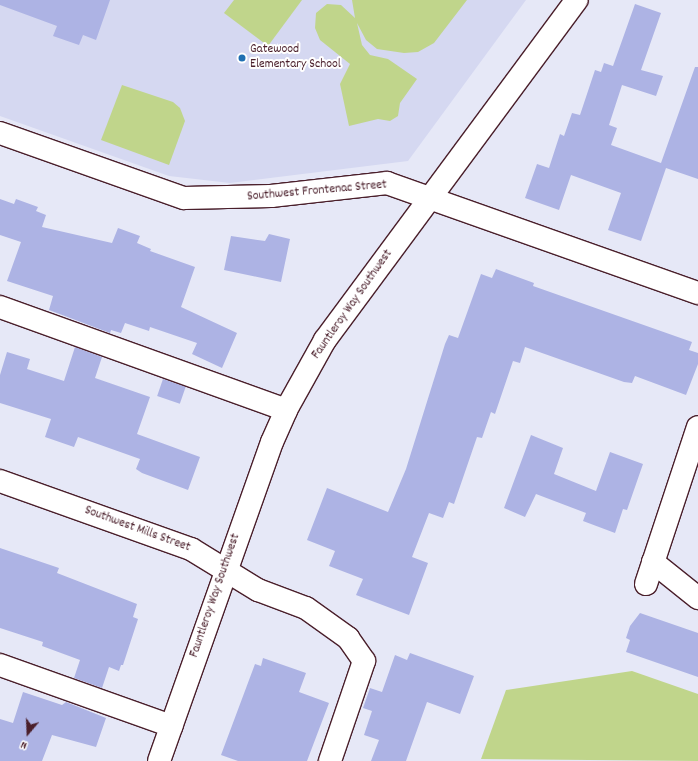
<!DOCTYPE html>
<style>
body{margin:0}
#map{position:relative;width:698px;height:761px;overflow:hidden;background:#e6e8f7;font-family:Dekko,sans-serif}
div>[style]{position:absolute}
.built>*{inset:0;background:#d5d8f1}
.green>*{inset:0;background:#c0d58b}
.building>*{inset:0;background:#adb3e4;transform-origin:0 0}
.roads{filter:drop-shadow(1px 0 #4a1f2b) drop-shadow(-1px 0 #4a1f2b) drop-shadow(0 1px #4a1f2b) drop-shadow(0 -1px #4a1f2b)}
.minor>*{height:22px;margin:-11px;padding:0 11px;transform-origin:11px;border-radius:11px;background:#fff}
.major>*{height:22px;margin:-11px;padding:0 11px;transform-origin:11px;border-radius:11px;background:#fff}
.dots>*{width:11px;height:11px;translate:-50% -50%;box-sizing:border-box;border:2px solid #fff;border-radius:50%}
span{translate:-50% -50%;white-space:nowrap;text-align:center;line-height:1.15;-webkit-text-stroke:4px #fff;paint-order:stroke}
.poi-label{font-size:13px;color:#4a1f2b}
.left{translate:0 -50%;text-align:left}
.street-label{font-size:13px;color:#4a1f2b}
.north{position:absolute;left:8px;top:713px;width:40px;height:40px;-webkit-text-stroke:3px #fff;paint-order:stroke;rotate:199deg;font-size:11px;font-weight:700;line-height:16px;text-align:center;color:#4a1f2b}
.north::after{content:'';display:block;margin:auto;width:14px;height:18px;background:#4a1f2b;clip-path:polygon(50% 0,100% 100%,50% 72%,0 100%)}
</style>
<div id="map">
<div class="built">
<i style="clip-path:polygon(0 0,526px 0,408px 161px,230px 183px,169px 176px,0 116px)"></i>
</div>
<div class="green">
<i style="clip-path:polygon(234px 0,302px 0,268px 46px,224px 13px)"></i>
<i style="clip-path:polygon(352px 0,467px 0,434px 43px,418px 52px,404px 53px,377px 49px,366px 40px,357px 23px,362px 45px,370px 55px,388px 59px,417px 79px,400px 103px,398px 116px,390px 121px,378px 119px,349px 126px,340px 84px,350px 64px,320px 40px,315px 28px,316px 13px,327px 4px,341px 5px,355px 18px)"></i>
<i style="clip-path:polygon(122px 85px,173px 102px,180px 108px,185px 121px,169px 165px,101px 140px)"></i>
<i style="clip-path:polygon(632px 671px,698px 694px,698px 761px,481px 759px,506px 690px)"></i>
</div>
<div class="building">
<i style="clip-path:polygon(0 0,110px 0,96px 40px,83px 35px,79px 45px,53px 36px,57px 26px,0 5px)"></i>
<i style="clip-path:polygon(635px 4px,661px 13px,641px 70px,663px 76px,656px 96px,622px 85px,609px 125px,617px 128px,611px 145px,661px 163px,695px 67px,698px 67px,698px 179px,666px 168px,641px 241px,608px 230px,621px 193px,571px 175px,559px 210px,525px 198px,537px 164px,549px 168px,560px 134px,564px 136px,572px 113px,580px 115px,595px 70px,601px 72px,604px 63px,613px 66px)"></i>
<i style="clip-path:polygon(0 199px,14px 204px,16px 199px,38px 207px,36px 211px,46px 215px,42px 227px,112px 243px,118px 228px,140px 236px,137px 243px,151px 249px,150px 251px,195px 267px,181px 307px,237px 333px,222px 368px,192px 354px,197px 343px,150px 327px,149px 331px,125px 323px,121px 333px,111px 330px,110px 333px,49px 310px,53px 296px,7px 281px,21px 242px,0 235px)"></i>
<i style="clip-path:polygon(269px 234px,290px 239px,281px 282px,224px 270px,231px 236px,265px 241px)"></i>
<i style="clip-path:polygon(496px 269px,534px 283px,533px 286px,692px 342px,689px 350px,698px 353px,698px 364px,686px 395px,635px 376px,632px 383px,624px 382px,525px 347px,520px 363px,513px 361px,495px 414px,491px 412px,482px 438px,477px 437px,454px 504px,449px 502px,443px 518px,429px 513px,412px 557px,428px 563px,409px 615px,356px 595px,363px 579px,329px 566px,335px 551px,307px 540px,327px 488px,388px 512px,406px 469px,445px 344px,449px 335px,458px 338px,481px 274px,492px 278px)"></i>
<i style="clip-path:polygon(75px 347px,102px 357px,95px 378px,150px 397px,137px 434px,200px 457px,188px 490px,142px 473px,136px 469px,140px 459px,78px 437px,74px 447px,45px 437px,51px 419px,0 403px,0 375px,7px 352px,30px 359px,27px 369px,64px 381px)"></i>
<i style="left:163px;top:379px;width:24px;height:18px;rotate:19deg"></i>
<i style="clip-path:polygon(531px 435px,563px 448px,554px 474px,596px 491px,610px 452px,643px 464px,627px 510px,623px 509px,615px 533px,583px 521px,586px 513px,536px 494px,525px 517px,504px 508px)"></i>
<i style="clip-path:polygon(0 548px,59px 568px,57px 573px,137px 604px,133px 617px,138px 619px,123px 665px,121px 665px,119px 671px,109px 667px,102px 688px,74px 678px,80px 660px,42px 646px,43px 642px,0 628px)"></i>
<i style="clip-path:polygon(640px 613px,698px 633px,698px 677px,626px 652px,630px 640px,626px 638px,630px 626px)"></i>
<i style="clip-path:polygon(410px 653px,474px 676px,460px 714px,427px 702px,406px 761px,371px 761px,379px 740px,364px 735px,372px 711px,363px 708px,370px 688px,382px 692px,395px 655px,407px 660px)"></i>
<i style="clip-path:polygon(263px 658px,306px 673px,299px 692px,329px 703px,307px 761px,238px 761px,221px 755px,255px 664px,261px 666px)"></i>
<i style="clip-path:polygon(23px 692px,62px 705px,66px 702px,106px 718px,96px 747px,52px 735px,42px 761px,0 761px,0 719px,13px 723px)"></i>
</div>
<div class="roads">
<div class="minor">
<i style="left:0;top:133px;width:195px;rotate:19.5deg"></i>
<i style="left:184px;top:198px;width:87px;rotate:-1.3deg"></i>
<i style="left:271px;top:196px;width:117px;rotate:-6.4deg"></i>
<i style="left:387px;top:183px;width:330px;rotate:19.5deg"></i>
<i style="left:0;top:307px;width:304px;rotate:19.8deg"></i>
<i style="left:0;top:481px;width:203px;rotate:19.6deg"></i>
<i style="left:191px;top:549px;width:79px;rotate:31.5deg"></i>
<i style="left:258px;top:590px;width:51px;rotate:20.6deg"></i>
<i style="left:306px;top:608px;width:52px;rotate:35.5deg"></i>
<i style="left:348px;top:638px;width:28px;rotate:55deg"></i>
<i style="left:364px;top:661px;width:106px;rotate:108.8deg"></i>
<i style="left:653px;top:562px;width:58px;rotate:38.7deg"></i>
<i style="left:646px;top:584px;width:165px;rotate:-71.7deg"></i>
<i style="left:0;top:665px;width:182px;rotate:19.6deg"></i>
</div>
<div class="major">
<i style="left:159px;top:761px;width:338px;rotate:-70.5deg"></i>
<i style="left:272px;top:442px;width:35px;rotate:-66deg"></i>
<i style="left:286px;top:410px;width:80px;rotate:-60.9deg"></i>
<i style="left:325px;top:340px;width:423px;rotate:-53.5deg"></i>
</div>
</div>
<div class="dots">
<i style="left:242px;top:58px;background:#1f6fb2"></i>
</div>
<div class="poi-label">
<span class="left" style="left:250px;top:58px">Gatewood<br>Elementary School</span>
</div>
<div class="street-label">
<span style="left:317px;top:192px;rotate:-5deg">Southwest Frontenac Street</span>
<span style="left:353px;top:305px;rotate:-55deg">Fauntleroy Way Southwest</span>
<span style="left:137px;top:530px;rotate:20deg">Southwest Mills Street</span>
<span style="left:216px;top:596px;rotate:-71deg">Fauntleroy Way Southwest</span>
</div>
<div class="north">N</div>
</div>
